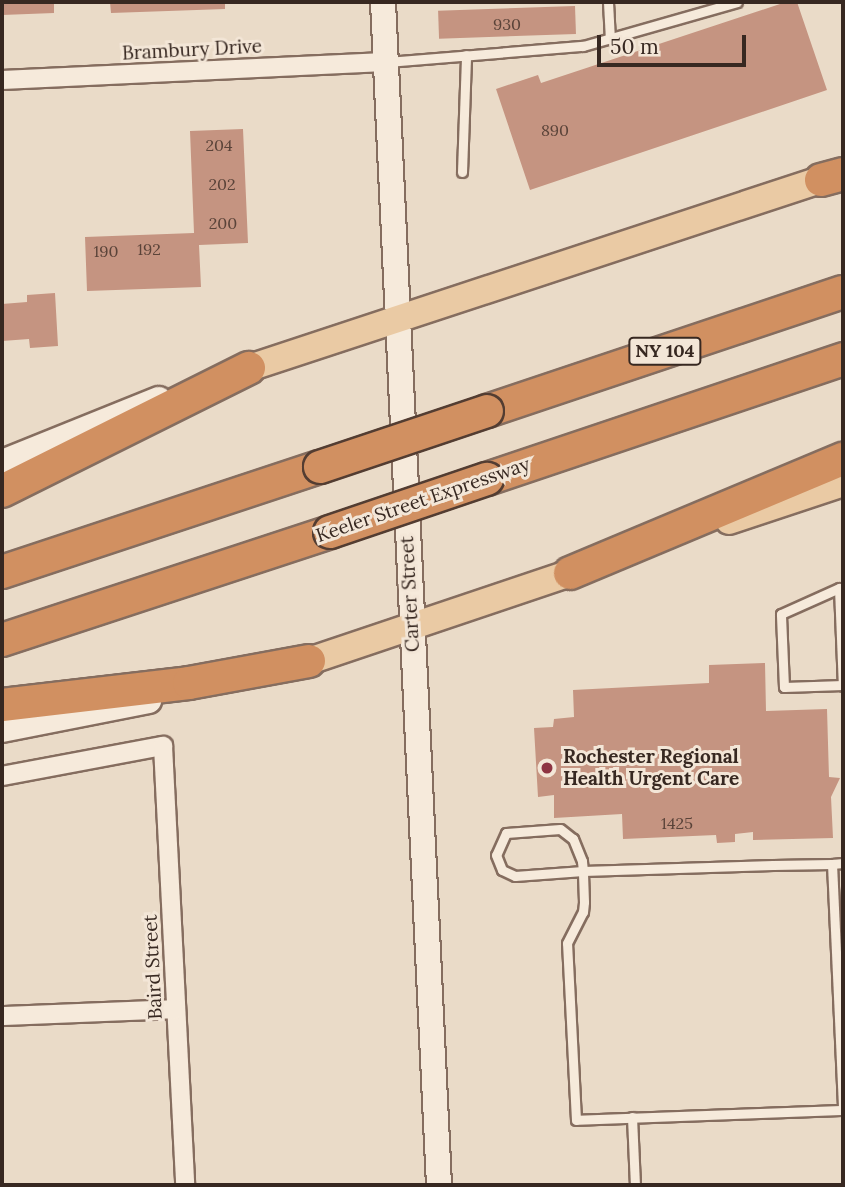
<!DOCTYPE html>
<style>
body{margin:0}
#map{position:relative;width:845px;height:1187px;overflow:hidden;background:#eadbc8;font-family:Lora,serif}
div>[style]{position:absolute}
.building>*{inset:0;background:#c59481;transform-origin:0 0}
.roads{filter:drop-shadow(2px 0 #856d5f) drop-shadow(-2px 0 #856d5f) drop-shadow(0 2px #856d5f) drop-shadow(0 -2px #856d5f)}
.service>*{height:9px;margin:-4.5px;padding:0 4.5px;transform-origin:4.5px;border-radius:4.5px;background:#f6eadb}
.minor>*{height:18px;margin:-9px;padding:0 9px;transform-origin:9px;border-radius:9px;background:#f6eadb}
.secondary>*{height:24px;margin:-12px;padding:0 12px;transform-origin:12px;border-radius:12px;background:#f6eadb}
.primary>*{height:26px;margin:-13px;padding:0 13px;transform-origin:13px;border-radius:13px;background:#eacaa4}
.motorway>*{height:32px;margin:-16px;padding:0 16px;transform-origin:16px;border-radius:16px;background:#d19061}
.bridges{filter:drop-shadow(2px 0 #533d32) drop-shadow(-2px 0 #533d32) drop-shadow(0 2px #533d32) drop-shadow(0 -2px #533d32)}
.motorway-bridge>*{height:32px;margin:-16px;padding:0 16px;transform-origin:16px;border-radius:16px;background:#d19061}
.dots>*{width:19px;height:19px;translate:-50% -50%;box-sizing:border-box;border:4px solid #f3e6d7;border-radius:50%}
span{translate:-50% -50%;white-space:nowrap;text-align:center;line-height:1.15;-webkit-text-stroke:6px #f3e6d7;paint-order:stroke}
.number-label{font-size:16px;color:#5a4339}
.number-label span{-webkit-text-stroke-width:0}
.shield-label span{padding:2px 5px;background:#f3e6d7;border:2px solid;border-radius:5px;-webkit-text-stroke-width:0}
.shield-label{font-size:18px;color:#372821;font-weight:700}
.street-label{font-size:19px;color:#372821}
.poi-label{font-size:19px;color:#372821;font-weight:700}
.left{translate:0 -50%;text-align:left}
.frame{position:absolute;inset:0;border:4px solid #372821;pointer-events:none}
.scale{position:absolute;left:597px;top:35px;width:149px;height:32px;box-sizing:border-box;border:4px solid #372821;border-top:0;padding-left:9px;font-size:21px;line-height:24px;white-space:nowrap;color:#372821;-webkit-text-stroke:5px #f3e6d7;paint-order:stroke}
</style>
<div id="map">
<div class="building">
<i style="clip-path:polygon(2px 2px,54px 2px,54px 13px,2px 15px)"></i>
<i style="clip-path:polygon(110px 2px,225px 2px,225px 9px,111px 13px)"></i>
<i style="clip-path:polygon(786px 2px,797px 2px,827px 90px,530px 190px,496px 89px,538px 75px,541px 83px)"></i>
<i style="left:575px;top:6px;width:28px;height:137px;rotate:88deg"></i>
<i style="clip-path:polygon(243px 129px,248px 243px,199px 245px,201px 287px,87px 291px,85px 237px,194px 233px,190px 131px)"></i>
<i style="clip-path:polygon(55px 293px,58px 346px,30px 348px,29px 339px,2px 341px,2px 304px,27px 302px,27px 295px)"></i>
<i style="clip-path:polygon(765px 663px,766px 711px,827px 709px,829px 777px,840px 778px,831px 797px,833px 838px,753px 840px,753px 832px,735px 834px,735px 842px,717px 843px,716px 835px,623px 839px,622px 814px,554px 818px,554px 795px,538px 797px,534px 728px,553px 727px,554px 719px,574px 717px,573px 690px,709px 683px,709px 665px)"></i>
</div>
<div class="roads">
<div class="service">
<i style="left:608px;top:2px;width:37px;rotate:87deg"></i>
<i style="left:387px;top:62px;width:197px;rotate:-4.7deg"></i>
<i style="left:583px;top:46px;width:160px;rotate:-15.9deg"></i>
<i style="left:462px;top:172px;width:117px;rotate:-88deg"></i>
<i style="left:843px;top:685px;width:59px;rotate:178.1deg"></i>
<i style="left:784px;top:687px;width:73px;rotate:-92.4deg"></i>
<i style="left:781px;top:614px;width:64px;rotate:-24.1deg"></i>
<i style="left:839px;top:588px;width:98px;rotate:87.7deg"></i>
<i style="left:832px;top:864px;width:246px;rotate:87.4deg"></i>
<i style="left:843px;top:1110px;width:267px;rotate:177.9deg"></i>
<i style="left:576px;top:1120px;width:177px;rotate:-92.9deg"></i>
<i style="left:567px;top:943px;width:35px;rotate:-63deg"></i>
<i style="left:583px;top:912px;width:10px;rotate:-84deg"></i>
<i style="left:584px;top:902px;width:31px;rotate:-92deg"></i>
<i style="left:583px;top:871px;width:10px;rotate:-96deg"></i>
<i style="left:582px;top:861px;width:24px;rotate:-112deg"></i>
<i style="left:573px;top:839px;width:16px;rotate:-142deg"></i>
<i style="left:560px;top:829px;width:54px;rotate:175.8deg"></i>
<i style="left:506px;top:833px;width:24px;rotate:114deg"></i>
<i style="left:496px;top:855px;width:16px;rotate:68deg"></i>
<i style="left:502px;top:870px;width:14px;rotate:25deg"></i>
<i style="left:515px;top:876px;width:68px;rotate:-4.2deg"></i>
<i style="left:583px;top:871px;width:190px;rotate:-1.8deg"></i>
<i style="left:773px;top:865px;width:59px;rotate:-1deg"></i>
<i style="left:832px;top:864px;width:11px;rotate:-5deg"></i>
<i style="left:632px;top:1117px;width:68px;rotate:87.5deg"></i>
</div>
<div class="minor">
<i style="left:2px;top:80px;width:383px;rotate:-2.7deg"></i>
<i style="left:2px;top:776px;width:164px;rotate:-10.6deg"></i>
<i style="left:163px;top:746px;width:440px;rotate:87.1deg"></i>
<i style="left:2px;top:1016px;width:174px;rotate:-2.3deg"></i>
</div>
<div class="secondary">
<i style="left:383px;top:2px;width:1184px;rotate:87.29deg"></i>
<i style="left:2px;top:462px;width:169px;rotate:-21.9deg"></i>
<i style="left:2px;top:730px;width:150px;rotate:-11.2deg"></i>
</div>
<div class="primary">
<i style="left:249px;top:368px;width:620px;rotate:-18.23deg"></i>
<i style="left:729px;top:521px;width:120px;rotate:-18.4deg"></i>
<i style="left:309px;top:661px;width:295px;rotate:-18.6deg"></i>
</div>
<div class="motorway">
<i style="left:821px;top:180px;width:23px;rotate:-15deg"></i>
<i style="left:487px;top:411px;width:375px;rotate:-18.5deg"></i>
<i style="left:487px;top:479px;width:376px;rotate:-18.6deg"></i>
<i style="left:2px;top:491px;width:276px;rotate:-26.5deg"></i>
<i style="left:2px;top:572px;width:335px;rotate:-18.3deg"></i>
<i style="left:570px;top:573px;width:296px;rotate:-22.7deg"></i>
<i style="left:2px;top:640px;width:345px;rotate:-18.2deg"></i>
<i style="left:2px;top:705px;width:188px;rotate:-6.7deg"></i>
<i style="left:189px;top:683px;width:122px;rotate:-10.4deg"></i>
</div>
</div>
<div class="bridges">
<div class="motorway-bridge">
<i style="left:320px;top:467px;width:176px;rotate:-18.5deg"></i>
<i style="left:330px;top:532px;width:166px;rotate:-18.7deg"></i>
</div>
</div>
<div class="dots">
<i style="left:547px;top:768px;background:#8e3442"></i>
</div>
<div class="number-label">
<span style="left:507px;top:24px">930</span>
<span style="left:555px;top:130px">890</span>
<span style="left:219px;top:145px">204</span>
<span style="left:222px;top:184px">202</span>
<span style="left:223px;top:223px">200</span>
<span style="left:149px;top:249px">192</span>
<span style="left:106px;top:251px">190</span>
<span style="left:677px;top:823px">1425</span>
</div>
<div class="shield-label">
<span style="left:665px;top:351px">NY 104</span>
</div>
<div class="street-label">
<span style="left:192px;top:50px;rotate:-3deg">Brambury Drive</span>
<span style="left:423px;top:500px;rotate:-19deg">Keeler Street Expressway</span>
<span style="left:410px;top:594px;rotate:-93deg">Carter Street</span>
<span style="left:153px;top:967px;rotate:-93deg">Baird Street</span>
</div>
<div class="poi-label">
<span class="left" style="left:563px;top:768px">Rochester Regional<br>Health Urgent Care</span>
</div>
<div class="frame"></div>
<div class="scale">50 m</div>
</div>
